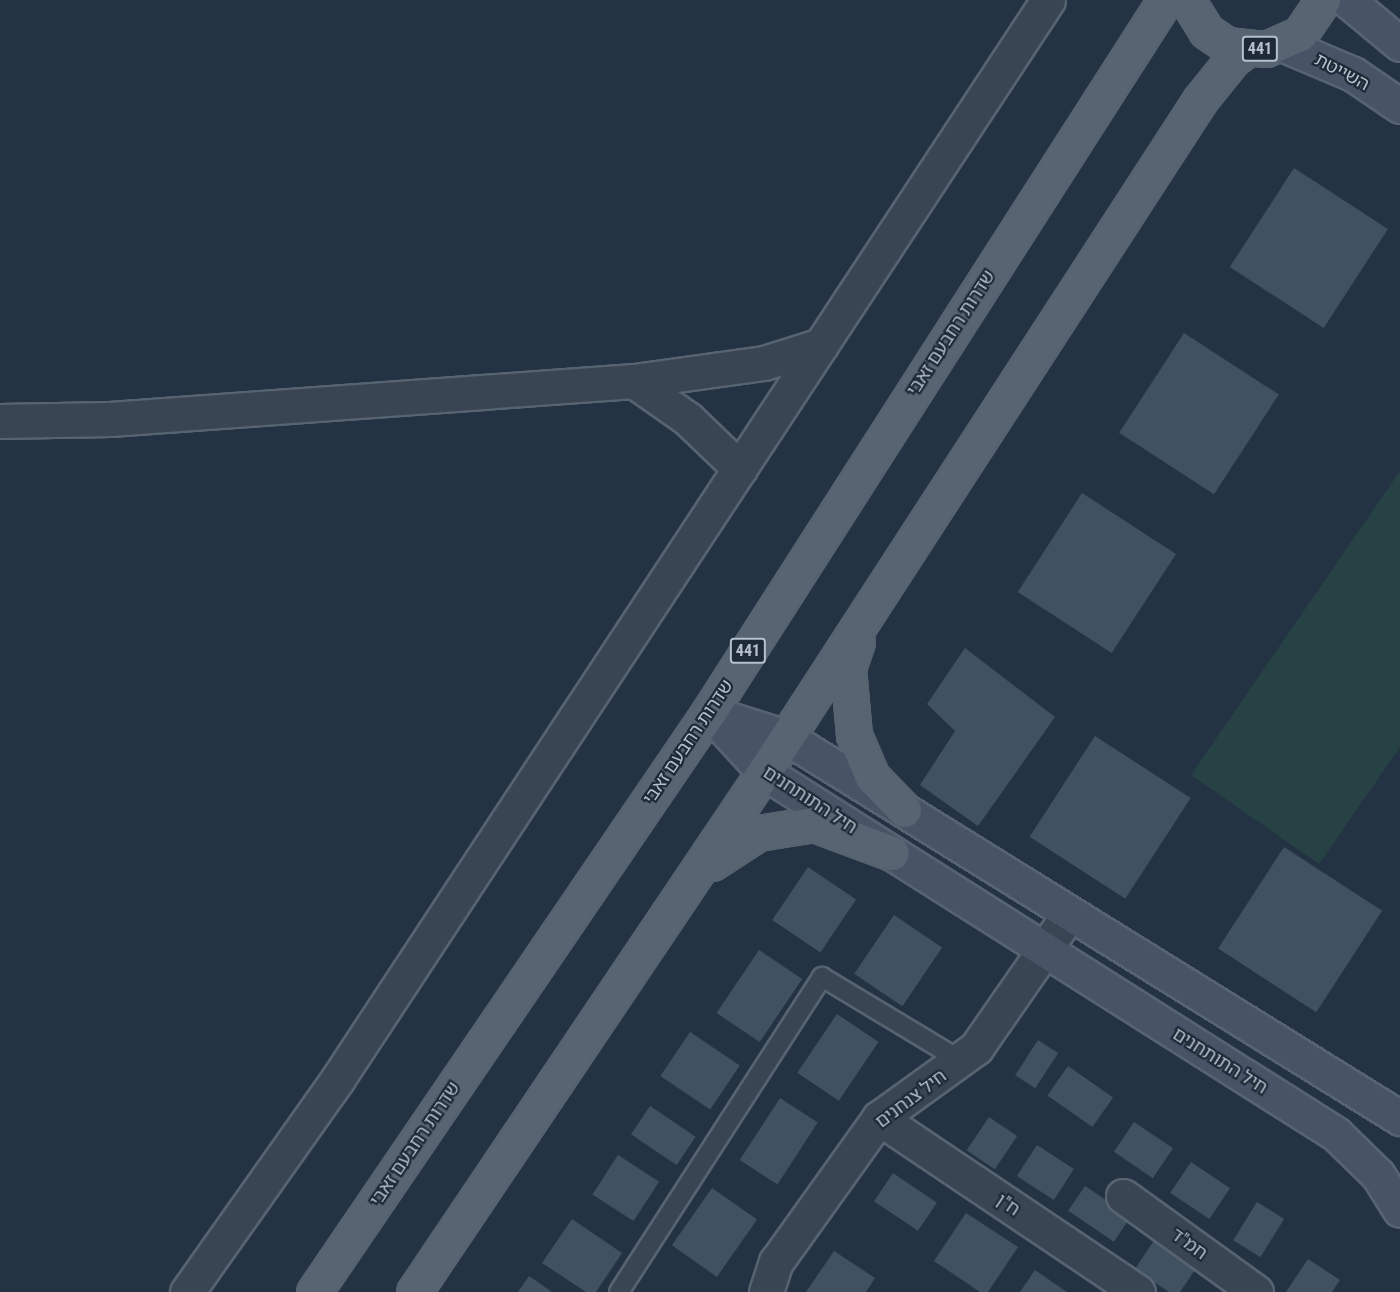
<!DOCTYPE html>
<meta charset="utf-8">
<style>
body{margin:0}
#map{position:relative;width:1400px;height:1292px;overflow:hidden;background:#243343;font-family:"Roboto Condensed","Noto Sans Hebrew",sans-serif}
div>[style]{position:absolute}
.green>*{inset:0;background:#274244}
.building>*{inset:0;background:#405262;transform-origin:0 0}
.roads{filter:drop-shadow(2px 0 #576370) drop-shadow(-2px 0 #576370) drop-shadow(0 2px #576370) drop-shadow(0 -2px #576370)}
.lane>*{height:18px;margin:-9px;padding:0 9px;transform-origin:9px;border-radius:9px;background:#394553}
.street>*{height:33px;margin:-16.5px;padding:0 16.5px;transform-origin:16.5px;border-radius:16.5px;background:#394553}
.secondary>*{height:33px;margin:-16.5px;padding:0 16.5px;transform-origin:16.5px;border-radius:16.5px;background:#475466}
.primary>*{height:33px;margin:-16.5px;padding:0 16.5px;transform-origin:16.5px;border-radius:16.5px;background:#576472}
span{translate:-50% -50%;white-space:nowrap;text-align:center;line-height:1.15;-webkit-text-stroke:4.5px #1e2a38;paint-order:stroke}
.shield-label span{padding:2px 4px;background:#1e2a38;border:2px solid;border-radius:4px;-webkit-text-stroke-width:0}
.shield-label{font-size:16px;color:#b6c0cc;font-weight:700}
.street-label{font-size:18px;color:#b6c0cc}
</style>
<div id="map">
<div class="green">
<i style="clip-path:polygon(1400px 471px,1400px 747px,1319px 864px,1191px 775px)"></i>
</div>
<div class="building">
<i style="left:1294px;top:168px;width:112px;height:118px;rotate:33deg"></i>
<i style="left:1184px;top:333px;width:113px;height:119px;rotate:33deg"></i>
<i style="left:1082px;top:493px;width:112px;height:118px;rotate:33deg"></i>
<i style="clip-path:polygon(965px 648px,1055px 717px,978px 826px,920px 785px,955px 731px,927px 704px)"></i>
<i style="left:1095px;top:736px;width:114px;height:120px;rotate:33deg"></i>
<i style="left:1284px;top:847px;width:117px;height:121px;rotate:33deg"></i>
<i style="left:808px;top:867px;width:58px;height:64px;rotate:34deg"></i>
<i style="left:894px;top:915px;width:58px;height:71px;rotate:34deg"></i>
<i style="left:759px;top:950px;width:52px;height:76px;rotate:34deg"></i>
<i style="left:837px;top:1014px;width:50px;height:71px;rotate:34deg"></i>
<i style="left:690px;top:1032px;width:60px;height:53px;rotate:34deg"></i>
<i style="left:1038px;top:1040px;width:24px;height:42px;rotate:33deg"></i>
<i style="left:1068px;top:1066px;width:55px;height:36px;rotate:35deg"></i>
<i style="left:780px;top:1098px;width:45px;height:74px;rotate:33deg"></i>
<i style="left:650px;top:1106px;width:55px;height:34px;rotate:34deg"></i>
<i style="left:989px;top:1117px;width:34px;height:40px;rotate:34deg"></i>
<i style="left:1134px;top:1122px;width:47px;height:36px;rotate:34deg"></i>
<i style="left:1037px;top:1145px;width:44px;height:37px;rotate:33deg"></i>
<i style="left:618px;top:1155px;width:49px;height:47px;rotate:33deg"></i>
<i style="left:1191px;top:1162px;width:47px;height:37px;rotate:34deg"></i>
<i style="left:893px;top:1173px;width:53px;height:34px;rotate:34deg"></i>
<i style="left:1085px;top:1186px;width:55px;height:30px;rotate:34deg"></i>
<i style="left:712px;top:1188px;width:55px;height:70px;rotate:35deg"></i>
<i style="left:1257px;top:1202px;width:32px;height:45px;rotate:32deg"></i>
<i style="clip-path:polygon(966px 1213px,1018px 1247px,988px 1292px,980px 1292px,934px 1261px)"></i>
<i style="clip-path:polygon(572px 1219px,622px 1253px,596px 1292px,586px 1292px,542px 1263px)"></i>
<i style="clip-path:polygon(1159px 1233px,1201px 1261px,1180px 1292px,1169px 1292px,1135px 1269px)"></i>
<i style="clip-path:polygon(834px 1251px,875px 1278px,866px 1292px,806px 1292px)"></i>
<i style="clip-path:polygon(1308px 1259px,1340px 1280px,1332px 1292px,1286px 1292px)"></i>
<i style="clip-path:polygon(1035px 1270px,1067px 1292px,1020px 1292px)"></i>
<i style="clip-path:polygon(529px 1276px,552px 1292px,518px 1292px)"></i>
</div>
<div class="roads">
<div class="lane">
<i style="left:619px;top:1292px;width:375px;rotate:-57.2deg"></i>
<i style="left:822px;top:977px;width:162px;rotate:31.1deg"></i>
</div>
<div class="street">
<i style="left:634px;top:381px;width:66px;rotate:35.1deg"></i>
<i style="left:688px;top:419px;width:72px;rotate:43.9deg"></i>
<i style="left:0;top:421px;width:110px;rotate:-1deg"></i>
<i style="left:110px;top:419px;width:525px;rotate:-4.15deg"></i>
<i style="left:634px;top:381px;width:131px;rotate:-7.9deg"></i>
<i style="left:764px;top:363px;width:60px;rotate:-17.5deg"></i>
<i style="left:879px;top:1118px;width:312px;rotate:33.9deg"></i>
<i style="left:1123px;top:1196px;width:164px;rotate:35.8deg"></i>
<i style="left:187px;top:1292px;width:260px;rotate:-54.7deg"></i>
<i style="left:337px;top:1080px;width:1293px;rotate:-56.64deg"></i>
<i style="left:766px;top:1292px;width:32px;rotate:-72deg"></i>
<i style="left:776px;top:1262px;width:177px;rotate:-54.4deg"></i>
<i style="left:879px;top:1118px;width:120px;rotate:-35.8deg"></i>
<i style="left:976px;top:1048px;width:163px;rotate:-55.2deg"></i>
</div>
<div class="secondary">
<i style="left:1347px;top:0;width:69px;rotate:39.7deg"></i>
<i style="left:1282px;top:44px;width:77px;rotate:22.9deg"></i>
<i style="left:1353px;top:74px;width:57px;rotate:34.2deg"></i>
<i style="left:709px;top:712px;width:81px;rotate:47.5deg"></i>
<i style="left:764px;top:772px;width:677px;rotate:32.33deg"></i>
<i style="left:1336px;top:1134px;width:59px;rotate:44.3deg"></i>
<i style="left:1378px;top:1175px;width:41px;rotate:57.8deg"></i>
<i style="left:710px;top:713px;width:80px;rotate:17.5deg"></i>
<i style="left:786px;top:737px;width:723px;rotate:31.82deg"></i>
</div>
<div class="primary">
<i style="left:1187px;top:0;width:36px;rotate:58deg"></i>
<i style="left:1206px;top:31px;width:25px;rotate:34deg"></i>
<i style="left:1227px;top:45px;width:39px;rotate:6deg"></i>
<i style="left:1266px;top:49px;width:37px;rotate:-24deg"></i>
<i style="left:1300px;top:34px;width:41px;rotate:-55.9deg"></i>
<i style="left:857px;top:642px;width:28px;rotate:109deg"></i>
<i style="left:848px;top:668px;width:67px;rotate:84.9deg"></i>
<i style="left:854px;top:735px;width:46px;rotate:66.8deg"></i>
<i style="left:872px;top:777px;width:46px;rotate:45.9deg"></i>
<i style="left:712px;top:863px;width:55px;rotate:-33.1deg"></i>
<i style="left:758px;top:833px;width:57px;rotate:-9.1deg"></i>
<i style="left:814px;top:824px;width:83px;rotate:20.4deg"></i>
<i style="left:314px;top:1292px;width:702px;rotate:-55.74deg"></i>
<i style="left:709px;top:712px;width:846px;rotate:-57.36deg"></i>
<i style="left:414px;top:1292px;width:627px;rotate:-56.06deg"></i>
<i style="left:764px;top:772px;width:801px;rotate:-57.02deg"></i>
<i style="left:1200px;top:100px;width:53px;rotate:-51.2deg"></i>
<i style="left:1233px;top:59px;width:19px;rotate:-36deg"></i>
</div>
</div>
<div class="shield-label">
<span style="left:1260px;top:49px">441</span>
<span style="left:748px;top:651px">441</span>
</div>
<div class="street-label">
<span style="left:1342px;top:72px;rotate:28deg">השייטת</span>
<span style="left:951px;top:333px;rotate:-57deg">שדרות רחבעם זאבי</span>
<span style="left:688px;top:742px;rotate:-56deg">שדרות רחבעם זאבי</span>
<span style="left:810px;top:800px;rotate:33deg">חיל התותחנים</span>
<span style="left:1220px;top:1061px;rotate:32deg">חיל התותחנים</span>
<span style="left:911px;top:1099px;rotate:-37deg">חיל צנחנים</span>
<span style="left:415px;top:1144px;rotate:-56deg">שדרות רחבעם זאבי</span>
<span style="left:1008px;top:1205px;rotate:34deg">ח"ן</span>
<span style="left:1189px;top:1244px;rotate:36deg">חמ"ד</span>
</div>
</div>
